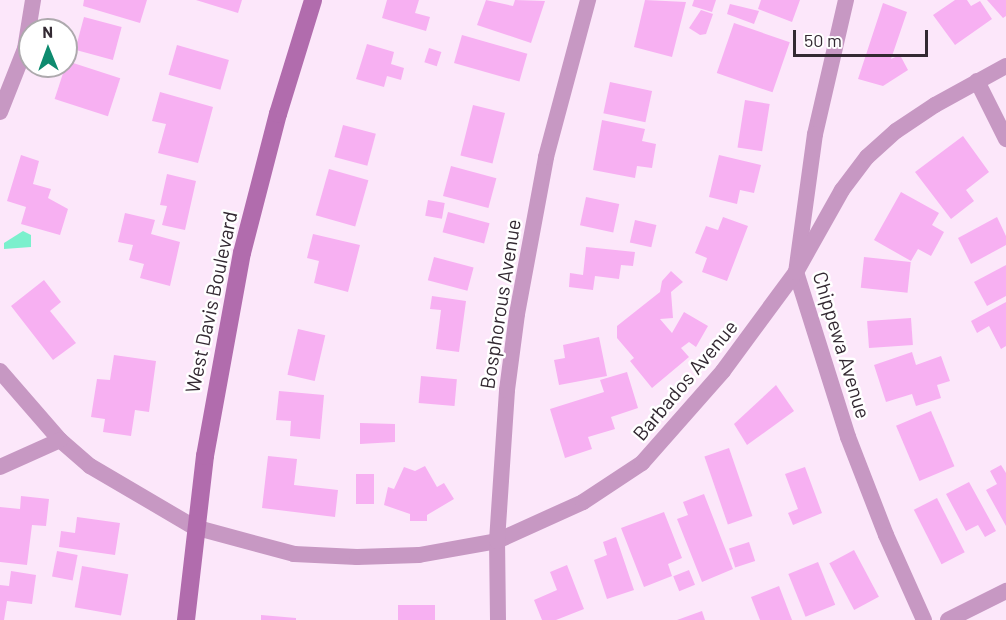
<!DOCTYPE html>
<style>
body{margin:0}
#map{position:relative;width:1006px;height:620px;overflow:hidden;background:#fce7fa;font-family:Barlow,sans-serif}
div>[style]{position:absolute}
.water>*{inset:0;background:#7bf0cd}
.building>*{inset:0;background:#f7b0f2;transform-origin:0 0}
.street>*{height:16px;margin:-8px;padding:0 8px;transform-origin:8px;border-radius:8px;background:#c798c3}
.secondary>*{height:18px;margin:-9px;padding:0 9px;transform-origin:9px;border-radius:9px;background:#b16cad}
span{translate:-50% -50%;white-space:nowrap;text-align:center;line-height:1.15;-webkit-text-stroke:5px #fff;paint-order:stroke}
.street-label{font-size:20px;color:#332932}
.north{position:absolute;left:18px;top:18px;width:60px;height:60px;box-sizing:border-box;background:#fff;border:2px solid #ada9ad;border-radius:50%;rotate:359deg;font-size:16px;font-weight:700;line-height:24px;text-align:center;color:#332932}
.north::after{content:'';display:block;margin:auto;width:21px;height:27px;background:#0e8b6f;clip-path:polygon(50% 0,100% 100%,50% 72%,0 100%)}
.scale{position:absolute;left:793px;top:30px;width:135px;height:27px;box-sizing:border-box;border:3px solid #332932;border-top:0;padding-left:8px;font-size:18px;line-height:21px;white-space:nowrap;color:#332932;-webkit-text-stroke:4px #fff;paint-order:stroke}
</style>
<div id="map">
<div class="water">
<i style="clip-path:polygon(23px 231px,31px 235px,31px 247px,4px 249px,4px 243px)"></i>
</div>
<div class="building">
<i style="clip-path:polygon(84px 0,147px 0,140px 23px,83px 6px)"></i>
<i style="clip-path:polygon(196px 0,242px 0,238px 13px)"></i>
<i style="clip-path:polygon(387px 0,419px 0,415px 13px,430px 17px,426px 31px,382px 18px)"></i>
<i style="clip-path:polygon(486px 0,513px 6px,515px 0,545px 1px,531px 43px,477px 25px)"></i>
<i style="clip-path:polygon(645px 0,686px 2px,672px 57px,634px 47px)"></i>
<i style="clip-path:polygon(694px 0,716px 0,712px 12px,692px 6px)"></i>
<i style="clip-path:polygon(761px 0,800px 0,792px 22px,758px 9px)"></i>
<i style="clip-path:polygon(955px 0,967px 0,971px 6px,980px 1px,992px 19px,955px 45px,933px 15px)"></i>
<i style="clip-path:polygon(987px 0,1006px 0,1006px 16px,1003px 18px)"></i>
<i style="clip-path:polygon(883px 3px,907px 12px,891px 59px,900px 55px,908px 70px,883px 86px,858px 79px)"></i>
<i style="clip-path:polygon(730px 4px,759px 11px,754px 24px,727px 14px)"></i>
<i style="clip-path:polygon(701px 10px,713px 14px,706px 34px,700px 35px,689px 28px)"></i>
<i style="left:84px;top:17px;width:39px;height:34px;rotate:15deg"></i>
<i style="left:734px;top:23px;width:59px;height:53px;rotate:19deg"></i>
<i style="left:462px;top:35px;width:68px;height:29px;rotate:16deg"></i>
<i style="clip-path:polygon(367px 44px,394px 52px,391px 64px,404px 68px,401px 80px,387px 76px,384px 87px,356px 79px)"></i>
<i style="left:177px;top:45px;width:54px;height:31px;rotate:16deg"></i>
<i style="left:429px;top:48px;width:13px;height:15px;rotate:18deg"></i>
<i style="left:67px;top:61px;width:56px;height:40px;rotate:18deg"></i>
<i style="left:610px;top:82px;width:43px;height:32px;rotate:12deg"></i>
<i style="clip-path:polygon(160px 92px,213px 107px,198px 163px,158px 153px,166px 124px,152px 121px)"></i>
<i style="left:745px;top:100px;width:25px;height:48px;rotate:9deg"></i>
<i style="left:473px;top:105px;width:33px;height:52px;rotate:14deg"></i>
<i style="clip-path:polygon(602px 120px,645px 129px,642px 141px,656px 144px,652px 168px,637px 166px,635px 178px,593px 170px)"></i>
<i style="left:343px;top:125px;width:34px;height:33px;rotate:15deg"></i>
<i style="clip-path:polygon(963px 136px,989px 172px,966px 190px,974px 201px,951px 219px,915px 172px)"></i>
<i style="clip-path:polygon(21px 155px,39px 161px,33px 184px,51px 189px,48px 198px,68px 209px,60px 235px,21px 224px,26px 207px,7px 201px)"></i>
<i style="clip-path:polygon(719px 155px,761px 165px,754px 193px,740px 190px,737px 204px,709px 197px)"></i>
<i style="left:451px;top:166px;width:47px;height:31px;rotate:15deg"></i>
<i style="left:329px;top:169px;width:41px;height:48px;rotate:16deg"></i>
<i style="clip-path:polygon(167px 174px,196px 181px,185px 230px,162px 225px,167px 206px,160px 205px)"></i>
<i style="clip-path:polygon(901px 192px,939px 213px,932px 225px,944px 232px,931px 256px,918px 249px,911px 261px,874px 240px)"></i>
<i style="left:586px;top:197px;width:34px;height:29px;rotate:12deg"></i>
<i style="left:428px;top:200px;width:17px;height:16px;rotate:10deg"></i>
<i style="left:448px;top:212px;width:43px;height:21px;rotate:15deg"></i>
<i style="clip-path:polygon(125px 213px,155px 220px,151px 234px,180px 242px,170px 286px,140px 278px,144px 264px,129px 260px,133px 245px,118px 242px)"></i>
<i style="clip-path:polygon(723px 217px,748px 226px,727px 281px,702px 272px,707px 258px,695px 253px,706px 226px,718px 230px)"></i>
<i style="clip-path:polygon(997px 217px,1006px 236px,1006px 245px,971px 264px,958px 238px)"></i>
<i style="left:635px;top:220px;width:22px;height:23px;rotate:13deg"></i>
<i style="clip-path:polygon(313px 234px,360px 245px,348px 292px,314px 283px,319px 261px,307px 258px)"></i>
<i style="clip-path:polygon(586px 247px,635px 252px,633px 266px,621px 265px,619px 279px,595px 276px,593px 290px,569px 287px,570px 273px,583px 275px)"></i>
<i style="left:434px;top:257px;width:41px;height:24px;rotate:15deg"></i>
<i style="left:864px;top:257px;width:47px;height:31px;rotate:6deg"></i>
<i style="clip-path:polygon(1006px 265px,1006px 296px,987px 306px,974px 282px)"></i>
<i style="clip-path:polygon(671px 271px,683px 282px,671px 292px,673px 318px,660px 319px,672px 333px,684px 312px,708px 326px,696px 347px,689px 342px,681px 348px,689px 357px,652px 388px,630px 361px,634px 358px,617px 338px,617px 326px,660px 292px,662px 281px)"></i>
<i style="clip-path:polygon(44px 280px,61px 302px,50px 311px,76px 343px,53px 360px,11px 306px)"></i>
<i style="clip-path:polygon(432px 296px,466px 301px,459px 352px,436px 349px,441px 310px,430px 309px)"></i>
<i style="clip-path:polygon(1006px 302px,1006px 346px,1001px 349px,989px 326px,977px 333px,971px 321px)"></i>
<i style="left:911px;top:318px;width:27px;height:44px;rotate:86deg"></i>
<i style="left:298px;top:329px;width:28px;height:47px;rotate:13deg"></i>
<i style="clip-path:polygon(599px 337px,607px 376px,559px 385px,554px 360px,565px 358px,563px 345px)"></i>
<i style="clip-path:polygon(912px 352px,916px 365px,941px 356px,950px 381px,937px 385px,941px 398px,916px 406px,912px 394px,886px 402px,874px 365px)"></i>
<i style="clip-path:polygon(114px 355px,156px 361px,149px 412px,135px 410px,131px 436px,103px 432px,105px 419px,91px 417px,97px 379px,110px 380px)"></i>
<i style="clip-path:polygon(627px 372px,638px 408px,611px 417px,615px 429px,588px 437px,592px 449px,565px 458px,550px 409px,604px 392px,600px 380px)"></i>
<i style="left:421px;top:376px;width:36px;height:27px;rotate:5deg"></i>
<i style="clip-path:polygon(776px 385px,794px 411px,747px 445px,734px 424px)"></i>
<i style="clip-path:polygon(279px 391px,324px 395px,320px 439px,290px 436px,291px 421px,276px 420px)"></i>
<i style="left:931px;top:411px;width:60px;height:38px;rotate:67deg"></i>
<i style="clip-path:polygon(360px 423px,395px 424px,395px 442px,360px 444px)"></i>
<i style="left:729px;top:448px;width:72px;height:26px;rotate:71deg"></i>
<i style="clip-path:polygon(268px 456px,297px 459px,294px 485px,338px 490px,335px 517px,262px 508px)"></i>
<i style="clip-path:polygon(1001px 465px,1006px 473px,1006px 526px,986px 490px,997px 484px,990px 471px)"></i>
<i style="clip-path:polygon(425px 466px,437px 487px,444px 483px,454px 499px,427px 515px,427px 521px,410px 521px,410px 514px,384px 505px,388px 487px,394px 489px,404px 467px,415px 471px)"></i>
<i style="clip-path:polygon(805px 467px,822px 513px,793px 525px,788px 513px,798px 509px,785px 474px)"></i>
<i style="left:356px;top:474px;width:18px;height:30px"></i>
<i style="clip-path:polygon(969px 482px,996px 531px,985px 537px,978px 525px,966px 531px,946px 494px)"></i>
<i style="clip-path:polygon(704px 494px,733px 569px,702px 582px,677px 519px,688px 515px,683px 502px)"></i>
<i style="clip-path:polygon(21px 496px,49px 499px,46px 526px,32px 525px,27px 565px,0 562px,0 507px,20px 509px)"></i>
<i style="left:937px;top:498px;width:61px;height:26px;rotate:63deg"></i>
<i style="clip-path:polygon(664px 512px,682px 558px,668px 564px,672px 576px,644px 587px,621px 528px)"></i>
<i style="clip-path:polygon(77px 517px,120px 523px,115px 555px,59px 547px,61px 531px,75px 533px)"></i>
<i style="clip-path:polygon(616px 537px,634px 590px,607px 599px,594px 560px,607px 555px,603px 542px)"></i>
<i style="left:749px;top:542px;width:20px;height:21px;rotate:72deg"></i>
<i style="left:854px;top:550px;width:53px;height:28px;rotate:62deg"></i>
<i style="left:57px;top:551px;width:21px;height:26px;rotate:11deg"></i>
<i style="left:818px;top:562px;width:46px;height:32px;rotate:68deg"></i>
<i style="clip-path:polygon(567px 565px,584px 609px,556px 620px,542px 620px,534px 600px,557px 590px,550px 572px)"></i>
<i style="left:82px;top:566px;width:47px;height:42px;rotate:10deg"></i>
<i style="left:689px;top:570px;width:16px;height:17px;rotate:68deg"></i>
<i style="clip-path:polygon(11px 571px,36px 575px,32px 604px,7px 601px,4px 620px,0 620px,0 585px,9px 586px)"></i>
<i style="clip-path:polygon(779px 586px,792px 620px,760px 620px,751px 597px)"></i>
<i style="left:398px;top:605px;width:37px;height:15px"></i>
<i style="clip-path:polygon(702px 611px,705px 620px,677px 620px)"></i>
<i style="clip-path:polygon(261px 615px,296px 618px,296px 620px,261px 620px)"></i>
</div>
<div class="street">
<i style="left:846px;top:0;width:138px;rotate:103deg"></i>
<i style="left:815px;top:134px;width:139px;rotate:97.8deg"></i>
<i style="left:796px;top:272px;width:173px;rotate:72.5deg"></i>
<i style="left:848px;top:437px;width:105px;rotate:68.8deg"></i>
<i style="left:886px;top:535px;width:93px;rotate:65.9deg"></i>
<i style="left:977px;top:81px;width:65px;rotate:63.4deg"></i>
<i style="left:0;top:112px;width:68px;rotate:-68.4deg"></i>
<i style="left:25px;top:49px;width:50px;rotate:-80.7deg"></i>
<i style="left:0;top:371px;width:91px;rotate:49deg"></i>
<i style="left:60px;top:440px;width:40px;rotate:41deg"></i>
<i style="left:90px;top:466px;width:121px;rotate:30.4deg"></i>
<i style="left:194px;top:527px;width:104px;rotate:15.1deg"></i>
<i style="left:294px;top:554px;width:63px;rotate:2.7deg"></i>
<i style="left:357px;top:557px;width:62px;rotate:-1.8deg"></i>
<i style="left:419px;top:555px;width:79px;rotate:-10.2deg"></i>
<i style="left:497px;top:541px;width:94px;rotate:-24.4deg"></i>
<i style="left:583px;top:502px;width:71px;rotate:-33.5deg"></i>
<i style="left:642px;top:463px;width:123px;rotate:-48.6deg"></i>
<i style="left:723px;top:371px;width:123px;rotate:-53.6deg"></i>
<i style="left:796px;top:272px;width:94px;rotate:-60.7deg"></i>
<i style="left:842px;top:190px;width:41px;rotate:-52.9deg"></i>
<i style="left:867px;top:157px;width:39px;rotate:-42deg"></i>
<i style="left:896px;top:131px;width:47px;rotate:-33.7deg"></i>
<i style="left:935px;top:105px;width:81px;rotate:-28.8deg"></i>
<i style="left:0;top:467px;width:66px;rotate:-24.2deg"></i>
<i style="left:498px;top:620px;width:79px;rotate:-90.7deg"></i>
<i style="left:497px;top:541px;width:151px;rotate:-86.2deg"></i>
<i style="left:507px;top:390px;width:77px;rotate:-82.5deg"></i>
<i style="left:517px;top:314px;width:160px;rotate:-79.5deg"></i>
<i style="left:546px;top:157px;width:163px;rotate:-75deg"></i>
<i style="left:948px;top:620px;width:65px;rotate:-26.6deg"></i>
</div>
<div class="secondary">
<i style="left:186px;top:620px;width:165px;rotate:-83.4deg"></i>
<i style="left:205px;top:456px;width:206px;rotate:-79.7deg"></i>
<i style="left:242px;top:253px;width:144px;rotate:-75.5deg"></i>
<i style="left:278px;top:114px;width:119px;rotate:-72.9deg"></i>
</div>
<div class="street-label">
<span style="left:211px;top:302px;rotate:-78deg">West Davis Boulevard</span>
<span style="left:500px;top:304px;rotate:-81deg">Bosphorous Avenue</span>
<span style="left:842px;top:345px;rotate:73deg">Chippewa Avenue</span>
<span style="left:685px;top:380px;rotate:-50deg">Barbados Avenue</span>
</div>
<div class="north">N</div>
<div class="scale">50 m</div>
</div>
